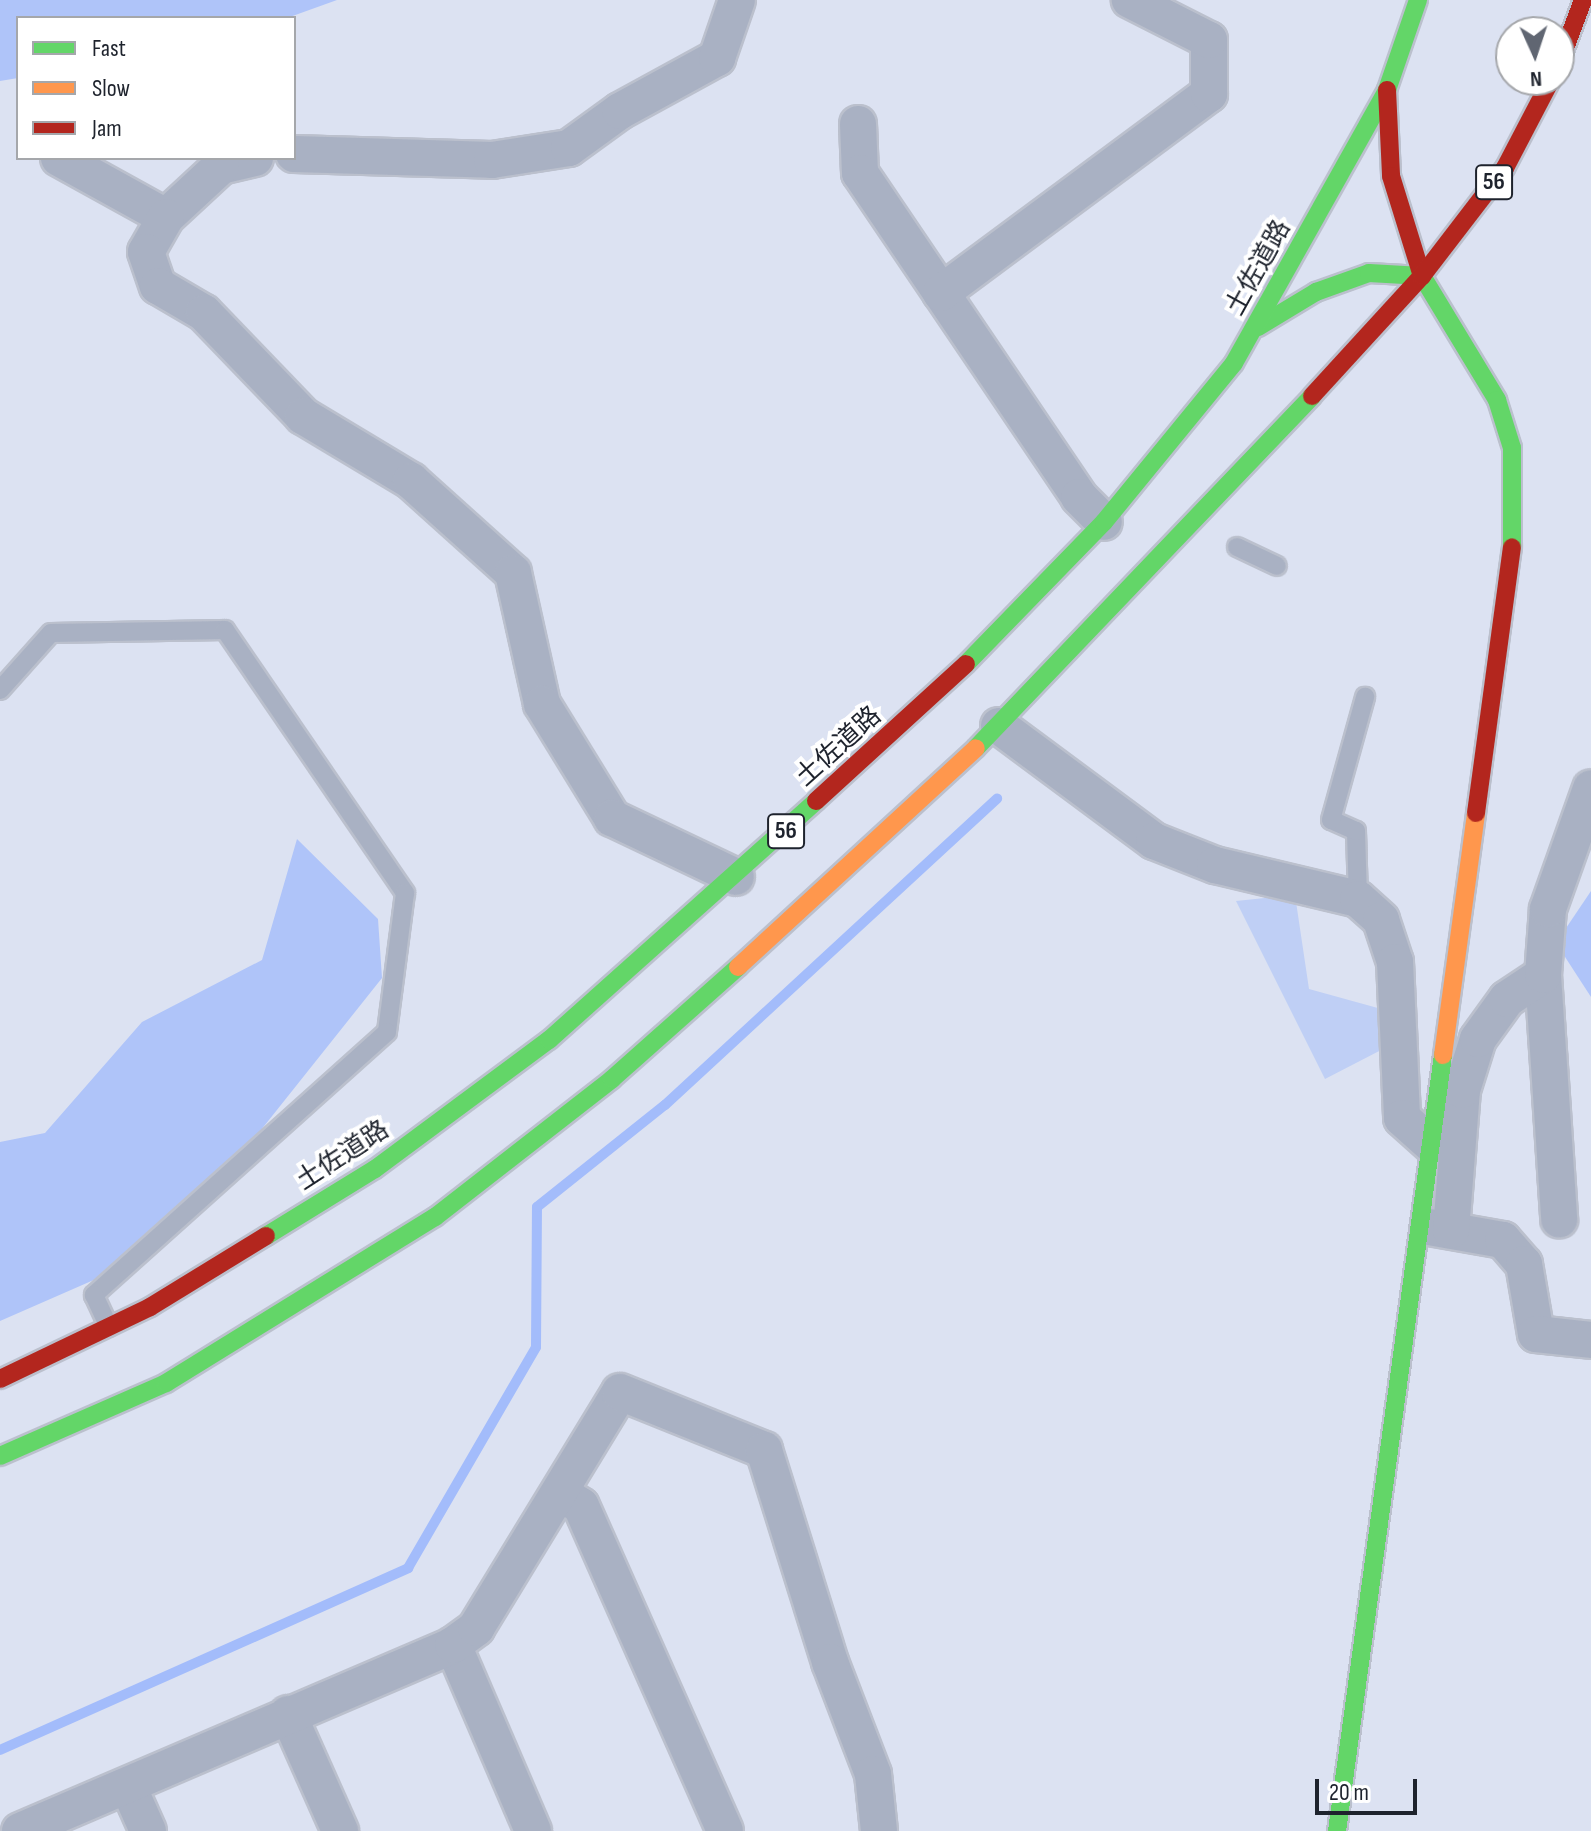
<!DOCTYPE html>
<meta charset="utf-8">
<style>
body{margin:0}
#map{position:relative;width:1591px;height:1831px;overflow:hidden;background:#dce2f2;font-family:"Sofia Sans Condensed","Noto Sans JP",sans-serif}
div>[style]{position:absolute}
.green>*{inset:0;background:#bfcff5}
.forest>*{inset:0;background:#afc4f9}
.stream>*{height:10px;margin:-5px;padding:0 5px;transform-origin:5px;border-radius:5px;background:#a3bcfb}
.roads{filter:drop-shadow(2px 0 #bbc0cd) drop-shadow(-2px 0 #bbc0cd) drop-shadow(0 2px #bbc0cd) drop-shadow(0 -2px #bbc0cd)}
.lane>*{height:18px;margin:-9px;padding:0 9px;transform-origin:9px;border-radius:9px;background:#a9b1c3}
.street>*{height:36px;margin:-18px;padding:0 18px;transform-origin:18px;border-radius:18px;background:#a9b1c3}
.fast>*{height:18px;margin:-9px;padding:0 9px;transform-origin:9px;border-radius:9px;background:#63d668}
.slow>*{height:18px;margin:-9px;padding:0 9px;transform-origin:9px;border-radius:9px;background:#ff974d}
.jam>*{height:18px;margin:-9px;padding:0 9px;transform-origin:9px;border-radius:9px;background:#b3261e}
span{translate:-50% -50%;white-space:nowrap;text-align:center;line-height:1.15;-webkit-text-stroke:8px #fff;paint-order:stroke}
.shield-label span{padding:2px 6px;background:#fff;border:2px solid;border-radius:6px;-webkit-text-stroke-width:0}
.shield-label{font-size:24px;color:#1e232d;font-weight:700}
.street-label{font-size:26px;color:#1e232d}
.legend{position:absolute;left:16px;top:16px;width:280px;height:144px;box-sizing:border-box;background:#fff;border:2px solid #a5a7ab;margin:0;padding:10px 14px;list-style:none;font-size:24px;color:#1e232d}
.legend li{display:flex;align-items:center;gap:16px;height:40px}
.legend b{width:40px;border:2px solid #a5a7ab}
.north{position:absolute;left:1495px;top:16px;width:80px;height:80px;box-sizing:border-box;background:#fff;border:2px solid #a5a7ab;border-radius:50%;rotate:177deg;font-size:22px;font-weight:700;line-height:32px;text-align:center;color:#1e232d}
.north::after{content:'';display:block;margin:auto;width:28px;height:36px;background:#606672;clip-path:polygon(50% 0,100% 100%,50% 72%,0 100%)}
.scale{position:absolute;left:1315px;top:1779px;width:102px;height:36px;box-sizing:border-box;border:4px solid #1e232d;border-top:0;padding-left:10px;font-size:24px;line-height:28px;white-space:nowrap;color:#1e232d;-webkit-text-stroke:6px #fff;paint-order:stroke}
</style>
<div id="map">
<div class="green">
<i style="clip-path:polygon(1295px 895px,1309px 989px,1385px 1010px,1385px 1048px,1325px 1079px,1236px 901px)"></i>
</div>
<div class="forest">
<i style="clip-path:polygon(0 0,337px 0,287px 18px,18px 18px,18px 78px,0 81px)"></i>
<i style="clip-path:polygon(297px 839px,378px 919px,382px 978px,230px 1169px,96px 1279px,0 1321px,0 1142px,45px 1133px,142px 1022px,262px 960px)"></i>
<i style="clip-path:polygon(1591px 891px,1591px 997px,1556px 943px)"></i>
</div>
<div class="stream">
<i style="left:0;top:1750px;width:447px;rotate:-24deg"></i>
<i style="left:408px;top:1568px;width:255px;rotate:-59.9deg"></i>
<i style="left:536px;top:1347px;width:140px;rotate:-89.6deg"></i>
<i style="left:537px;top:1207px;width:164px;rotate:-38.6deg"></i>
<i style="left:665px;top:1105px;width:452px;rotate:-42.7deg"></i>
</div>
<div class="roads">
<div class="lane">
<i style="left:1237px;top:547px;width:44px;rotate:25.4deg"></i>
<i style="left:0;top:690px;width:76px;rotate:-48.2deg"></i>
<i style="left:51px;top:633px;width:174px;rotate:-1deg"></i>
<i style="left:225px;top:630px;width:319px;rotate:55.6deg"></i>
<i style="left:405px;top:893px;width:140px;rotate:97.4deg"></i>
<i style="left:387px;top:1032px;width:394px;rotate:138.1deg"></i>
<i style="left:94px;top:1295px;width:35px;rotate:65deg"></i>
<i style="left:1358px;top:899px;width:68px;rotate:-91.7deg"></i>
<i style="left:1356px;top:831px;width:27px;rotate:-156deg"></i>
<i style="left:1331px;top:820px;width:128px;rotate:-74.5deg"></i>
</div>
<div class="street">
<i style="left:858px;top:124px;width:49px;rotate:87.7deg"></i>
<i style="left:860px;top:173px;width:391px;rotate:55.9deg"></i>
<i style="left:1079px;top:497px;width:35px;rotate:45deg"></i>
<i style="left:294px;top:154px;width:198px;rotate:1.7deg"></i>
<i style="left:492px;top:160px;width:78px;rotate:-8.9deg"></i>
<i style="left:569px;top:148px;width:63px;rotate:-36deg"></i>
<i style="left:620px;top:111px;width:111px;rotate:-28.7deg"></i>
<i style="left:717px;top:58px;width:61px;rotate:-71deg"></i>
<i style="left:59px;top:158px;width:122px;rotate:28.9deg"></i>
<i style="left:255px;top:158px;width:35px;rotate:167deg"></i>
<i style="left:221px;top:166px;width:75px;rotate:137.2deg"></i>
<i style="left:166px;top:217px;width:40px;rotate:119.7deg"></i>
<i style="left:146px;top:252px;width:36px;rotate:71deg"></i>
<i style="left:158px;top:286px;width:53px;rotate:30.4deg"></i>
<i style="left:204px;top:313px;width:143px;rotate:46.1deg"></i>
<i style="left:303px;top:416px;width:126px;rotate:31deg"></i>
<i style="left:411px;top:481px;width:137px;rotate:42deg"></i>
<i style="left:513px;top:573px;width:134px;rotate:77.5deg"></i>
<i style="left:542px;top:704px;width:134px;rotate:58.4deg"></i>
<i style="left:612px;top:818px;width:137px;rotate:25.4deg"></i>
<i style="left:941px;top:293px;width:334px;rotate:-36.6deg"></i>
<i style="left:1209px;top:94px;width:54px;rotate:-90deg"></i>
<i style="left:1209px;top:40px;width:89px;rotate:-153.1deg"></i>
<i style="left:999px;top:726px;width:193px;rotate:36.6deg"></i>
<i style="left:1154px;top:841px;width:66px;rotate:21.5deg"></i>
<i style="left:1215px;top:865px;width:147px;rotate:13.4deg"></i>
<i style="left:1358px;top:899px;width:31px;rotate:42deg"></i>
<i style="left:1381px;top:920px;width:44px;rotate:71.6deg"></i>
<i style="left:1395px;top:962px;width:156px;rotate:87.4deg"></i>
<i style="left:1402px;top:1118px;width:39px;rotate:42deg"></i>
<i style="left:1543px;top:975px;width:245px;rotate:86.2deg"></i>
<i style="left:1429px;top:1227px;width:75px;rotate:10deg"></i>
<i style="left:1503px;top:1240px;width:32px;rotate:49deg"></i>
<i style="left:1524px;top:1264px;width:71px;rotate:80.3deg"></i>
<i style="left:1536px;top:1334px;width:55px;rotate:6.2deg"></i>
<i style="left:1451px;top:1230px;width:140px;rotate:-85.5deg"></i>
<i style="left:1462px;top:1090px;width:53px;rotate:-72.6deg"></i>
<i style="left:1478px;top:1039px;width:49px;rotate:-54.1deg"></i>
<i style="left:1507px;top:999px;width:43px;rotate:-33.7deg"></i>
<i style="left:1543px;top:975px;width:66px;rotate:-85.7deg"></i>
<i style="left:1548px;top:909px;width:128px;rotate:-70.4deg"></i>
<i style="left:562px;top:1494px;width:22px;rotate:32deg"></i>
<i style="left:581px;top:1506px;width:355px;rotate:66.1deg"></i>
<i style="left:453px;top:1645px;width:202px;rotate:66.7deg"></i>
<i style="left:288px;top:1714px;width:128px;rotate:66deg"></i>
<i style="left:128px;top:1786px;width:49px;rotate:66deg"></i>
<i style="left:20px;top:1831px;width:471px;rotate:-23.2deg"></i>
<i style="left:453px;top:1645px;width:29px;rotate:-36deg"></i>
<i style="left:476px;top:1628px;width:276px;rotate:-58.6deg"></i>
<i style="left:620px;top:1392px;width:155px;rotate:21.9deg"></i>
<i style="left:764px;top:1450px;width:222px;rotate:72.7deg"></i>
<i style="left:830px;top:1662px;width:120px;rotate:69deg"></i>
<i style="left:873px;top:1774px;width:57px;rotate:84deg"></i>
</div>
<div class="fast">
<i style="left:1422px;top:276px;width:145px;rotate:58.8deg"></i>
<i style="left:1497px;top:400px;width:50px;rotate:72.6deg"></i>
<i style="left:1512px;top:448px;width:99px;rotate:90deg"></i>
<i style="left:1258px;top:327px;width:68px;rotate:-31.1deg"></i>
<i style="left:1316px;top:292px;width:56px;rotate:-19.7deg"></i>
<i style="left:1369px;top:273px;width:53px;rotate:3.2deg"></i>
<i style="left:966px;top:664px;width:198px;rotate:-45.8deg"></i>
<i style="left:1104px;top:522px;width:205px;rotate:-50.7deg"></i>
<i style="left:1234px;top:363px;width:313px;rotate:-60.7deg"></i>
<i style="left:1387px;top:90px;width:95px;rotate:-71deg"></i>
<i style="left:976px;top:748px;width:487px;rotate:-46.3deg"></i>
<i style="left:266px;top:1236px;width:128px;rotate:-31.6deg"></i>
<i style="left:375px;top:1169px;width:217px;rotate:-36.6deg"></i>
<i style="left:549px;top:1040px;width:358px;rotate:-41.8deg"></i>
<i style="left:0;top:1456px;width:181px;rotate:-23.7deg"></i>
<i style="left:166px;top:1383px;width:316px;rotate:-31.7deg"></i>
<i style="left:435px;top:1217px;width:224px;rotate:-37.9deg"></i>
<i style="left:612px;top:1079px;width:169px;rotate:-41.6deg"></i>
<i style="left:1337px;top:1831px;width:783px;rotate:-82.22deg"></i>
</div>
<div class="slow">
<i style="left:738px;top:967px;width:323px;rotate:-42.6deg"></i>
<i style="left:1443px;top:1055px;width:244px;rotate:-82.2deg"></i>
</div>
<div class="jam">
<i style="left:1559px;top:64px;width:68px;rotate:-69.4deg"></i>
<i style="left:1387px;top:90px;width:86px;rotate:87.3deg"></i>
<i style="left:1391px;top:176px;width:105px;rotate:72.8deg"></i>
<i style="left:1312px;top:396px;width:163px;rotate:-47.5deg"></i>
<i style="left:1422px;top:276px;width:136px;rotate:-52.5deg"></i>
<i style="left:1505px;top:168px;width:99px;rotate:-62.4deg"></i>
<i style="left:816px;top:801px;width:203px;rotate:-42.4deg"></i>
<i style="left:1476px;top:813px;width:268px;rotate:-82.3deg"></i>
<i style="left:0;top:1379px;width:166px;rotate:-25.6deg"></i>
<i style="left:150px;top:1307px;width:136px;rotate:-31.5deg"></i>
</div>
</div>
<div class="shield-label">
<span style="left:1494px;top:182px">56</span>
<span style="left:786px;top:831px">56</span>
</div>
<div class="street-label">
<span style="left:1259px;top:268px;rotate:-61deg">土佐道路</span>
<span style="left:839px;top:747px;rotate:-42deg">土佐道路</span>
<span style="left:343px;top:1156px;rotate:-33deg">土佐道路</span>
</div>
<ul class="legend">
<li><b style="height:10px;background:#63d668"></b>Fast</li>
<li><b style="height:10px;background:#ff974d"></b>Slow</li>
<li><b style="height:10px;background:#b3261e"></b>Jam</li>
</ul>
<div class="north">N</div>
<div class="scale">20 m</div>
</div>
